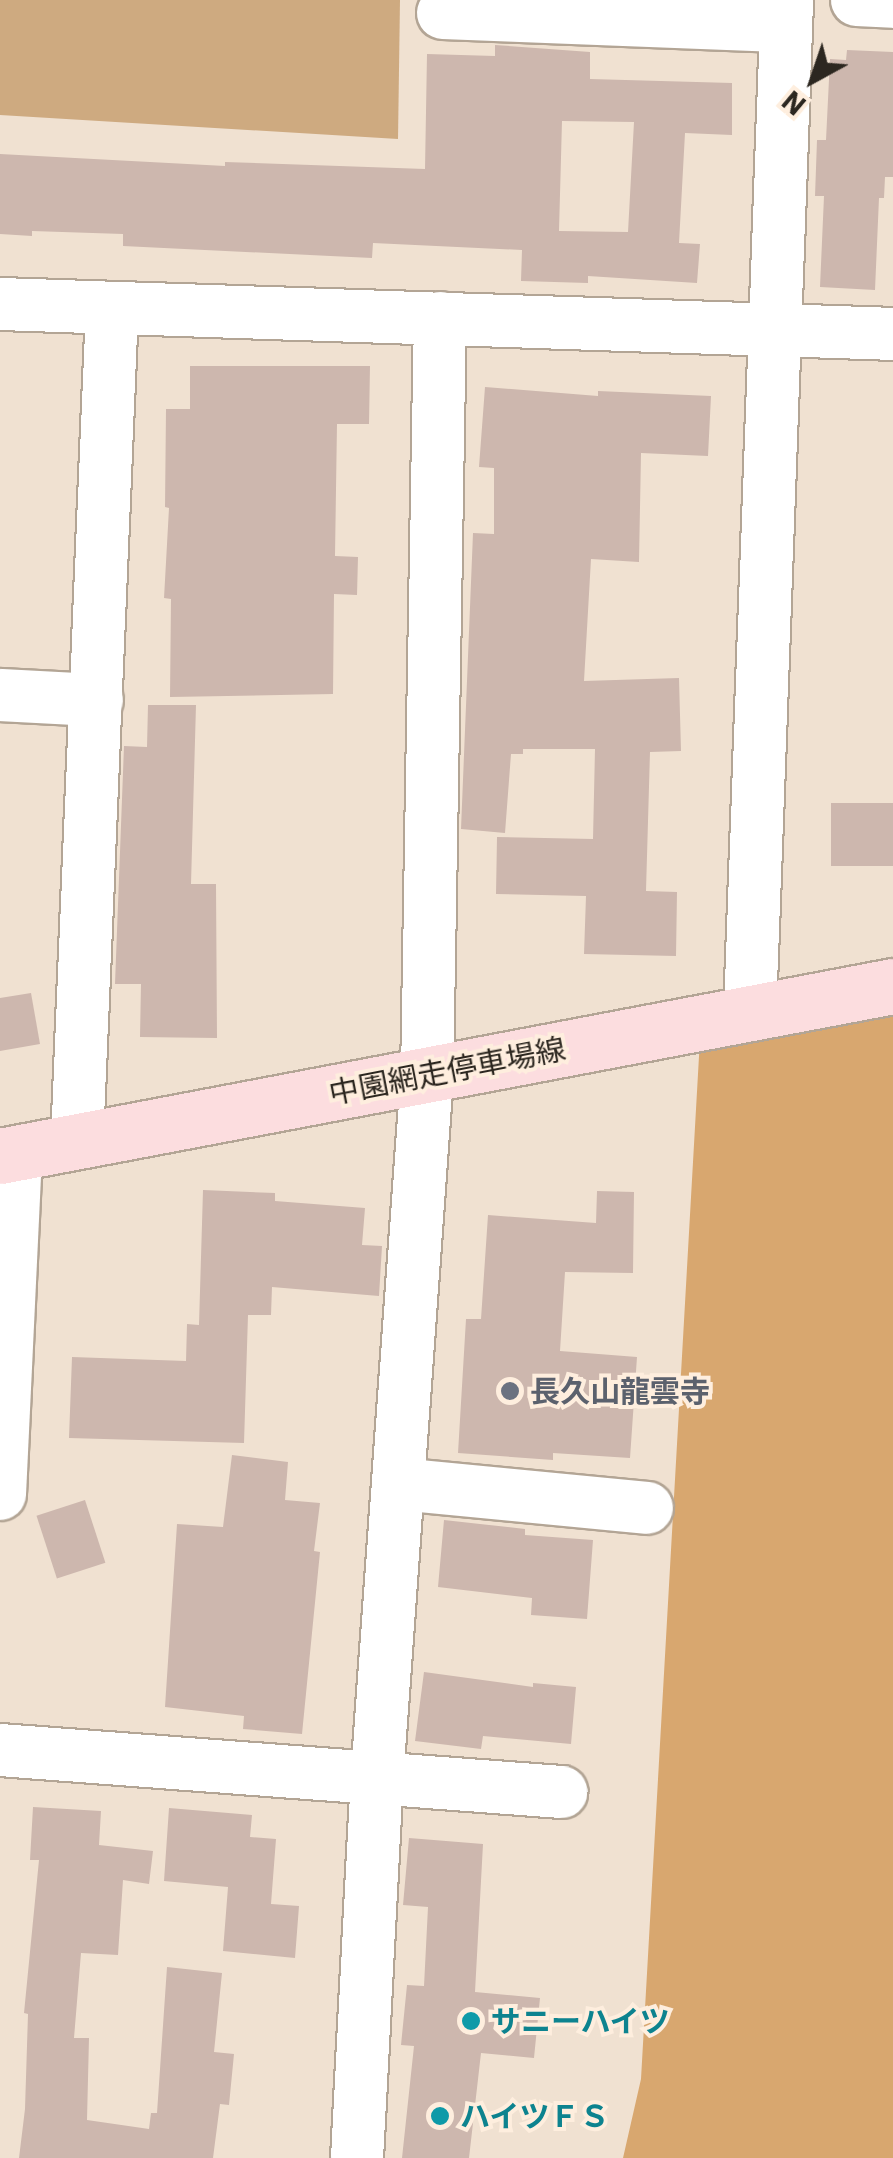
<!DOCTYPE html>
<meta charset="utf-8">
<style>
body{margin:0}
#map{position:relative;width:893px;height:2158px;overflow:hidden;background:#f0e1d1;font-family:"IBM Plex Sans","Noto Sans JP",sans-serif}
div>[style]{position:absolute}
.green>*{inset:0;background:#ceaa80}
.forest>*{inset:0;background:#d8a76f}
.building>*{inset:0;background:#cdb7ae;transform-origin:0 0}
.roads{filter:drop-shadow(2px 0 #b3a595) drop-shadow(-2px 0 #b3a595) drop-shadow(0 2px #b3a595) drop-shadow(0 -2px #b3a595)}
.street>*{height:52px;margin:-26px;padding:0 26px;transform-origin:26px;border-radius:26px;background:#fff}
.secondary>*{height:55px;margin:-27.5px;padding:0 27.5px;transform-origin:27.5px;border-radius:27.5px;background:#fcdddf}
.dots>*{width:28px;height:28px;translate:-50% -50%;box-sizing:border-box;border:5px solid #feeede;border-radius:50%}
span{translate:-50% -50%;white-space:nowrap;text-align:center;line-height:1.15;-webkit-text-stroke:8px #feeede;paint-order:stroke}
.street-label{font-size:30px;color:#2c2720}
.worship-label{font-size:30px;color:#5b616d;font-weight:700}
.left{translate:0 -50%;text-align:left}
.culture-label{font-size:30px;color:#0d838f;font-weight:700}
.north{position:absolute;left:763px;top:30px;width:100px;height:100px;-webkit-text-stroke:8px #feeede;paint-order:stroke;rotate:220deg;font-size:28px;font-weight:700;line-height:40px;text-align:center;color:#2c2720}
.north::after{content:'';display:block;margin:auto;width:35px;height:45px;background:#2c2720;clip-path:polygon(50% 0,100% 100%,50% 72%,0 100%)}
</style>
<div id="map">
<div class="green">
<i style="clip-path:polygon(0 0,400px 0,398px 139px,0 115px)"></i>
</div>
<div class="forest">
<i style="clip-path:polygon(893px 986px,893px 2158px,623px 2158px,641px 2079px,701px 1021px)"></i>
</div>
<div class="building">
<i style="clip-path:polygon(evenodd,495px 45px,590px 52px,590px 79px,732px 83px,732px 135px,685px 133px,679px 243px,700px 244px,697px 283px,588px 276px,588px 283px,521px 281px,522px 250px,373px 243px,372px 258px,123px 246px,123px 234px,32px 231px,32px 236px,0 234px,0 154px,225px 166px,225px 162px,425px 169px,427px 54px,495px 56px,495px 45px,562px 121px,634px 122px,628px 232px,559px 231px,562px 121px)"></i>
<i style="clip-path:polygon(847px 50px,893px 52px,893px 177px,885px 177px,884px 198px,879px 198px,875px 290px,820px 287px,824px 196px,815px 196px,817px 140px,826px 140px,830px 59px,846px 60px)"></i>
<i style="clip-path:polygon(190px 366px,370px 366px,369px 424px,337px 424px,335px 556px,358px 557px,357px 595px,334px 594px,333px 694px,170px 697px,171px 599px,164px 598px,169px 508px,165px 507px,166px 409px,190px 409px)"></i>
<i style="clip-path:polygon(485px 387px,598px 396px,598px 391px,711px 396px,708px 456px,641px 453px,639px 562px,591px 559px,584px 681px,679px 678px,681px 751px,650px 752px,646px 891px,677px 892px,676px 956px,584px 954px,586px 896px,496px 894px,497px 837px,593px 839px,595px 749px,523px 749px,523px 754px,511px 754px,505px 833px,461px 829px,473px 533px,494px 534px,494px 468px,479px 467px)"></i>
<i style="clip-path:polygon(148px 705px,196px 705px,191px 884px,216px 884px,217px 1038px,140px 1037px,141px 984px,115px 984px,124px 746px,147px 747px)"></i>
<i style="left:831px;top:803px;width:62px;height:63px"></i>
<i style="clip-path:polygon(31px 993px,40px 1044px,0 1051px,0 998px)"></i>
<i style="clip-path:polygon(203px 1190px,275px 1193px,275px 1201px,365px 1208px,362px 1245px,382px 1246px,379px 1296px,272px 1287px,271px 1315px,248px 1315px,244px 1443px,69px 1438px,72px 1357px,186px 1361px,187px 1324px,199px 1325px)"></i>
<i style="clip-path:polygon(597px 1191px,634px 1192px,633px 1273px,565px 1272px,560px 1351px,637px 1357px,630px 1458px,553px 1453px,553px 1460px,458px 1453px,466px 1319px,481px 1319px,488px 1215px,596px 1223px)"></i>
<i style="clip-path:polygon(232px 1455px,288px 1462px,285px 1500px,320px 1503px,314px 1551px,320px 1552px,302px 1734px,243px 1729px,244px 1716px,165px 1707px,177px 1524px,223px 1527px)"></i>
<i style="left:85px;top:1500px;width:66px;height:51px;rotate:72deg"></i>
<i style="clip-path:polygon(444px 1520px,525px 1529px,525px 1535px,593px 1540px,587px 1619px,531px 1615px,532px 1598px,438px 1587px)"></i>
<i style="clip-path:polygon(424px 1672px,533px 1687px,533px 1683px,576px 1687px,571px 1744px,483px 1736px,481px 1749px,415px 1741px)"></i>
<i style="clip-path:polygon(33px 1807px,101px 1811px,99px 1845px,153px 1851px,149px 1884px,123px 1880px,118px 1955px,81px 1953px,74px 2038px,89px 2038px,87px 2120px,149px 2129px,151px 2113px,157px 2113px,167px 1967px,222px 1973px,214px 2052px,234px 2054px,229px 2105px,220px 2104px,213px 2158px,19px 2158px,25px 2109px,28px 2014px,24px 2013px,39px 1860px,30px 1860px)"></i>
<i style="clip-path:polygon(169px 1808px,252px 1815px,250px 1837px,276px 1839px,271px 1904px,299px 1906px,295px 1958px,223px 1951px,228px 1887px,164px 1881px)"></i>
<i style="clip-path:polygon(409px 1838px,483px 1844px,475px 1992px,540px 1998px,534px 2058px,481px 2053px,469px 2158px,402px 2158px,414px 2046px,401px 2045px,407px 1985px,424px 1986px,428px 1907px,403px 1905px)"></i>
</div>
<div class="roads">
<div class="street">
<i style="left:857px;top:0;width:36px;rotate:3deg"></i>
<i style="left:443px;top:13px;width:343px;rotate:2.2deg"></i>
<i style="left:0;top:304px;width:894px;rotate:1.92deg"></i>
<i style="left:0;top:695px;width:97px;rotate:3deg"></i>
<i style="left:750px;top:1011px;width:1012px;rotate:-87.9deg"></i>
<i style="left:77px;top:1141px;width:834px;rotate:-87.59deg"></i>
<i style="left:400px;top:1484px;width:248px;rotate:5.5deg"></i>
<i style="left:0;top:1494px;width:342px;rotate:-87.3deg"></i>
<i style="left:0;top:1750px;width:563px;rotate:4.28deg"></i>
<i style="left:357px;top:2158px;width:382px;rotate:-87deg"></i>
<i style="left:377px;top:1777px;width:703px;rotate:-85.92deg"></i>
<i style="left:427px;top:1076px;width:758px;rotate:-89.02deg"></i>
</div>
<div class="secondary">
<i style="left:0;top:1156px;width:909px;rotate:-10.78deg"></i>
</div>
</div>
<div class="dots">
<i style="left:510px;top:1391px;background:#6b7280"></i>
<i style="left:471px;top:2021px;background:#0f9aa8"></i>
<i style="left:440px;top:2116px;background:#0f9aa8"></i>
</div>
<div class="street-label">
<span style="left:447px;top:1071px;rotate:-11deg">中園網走停車場線</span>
</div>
<div class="worship-label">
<span class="left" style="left:530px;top:1391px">長久山龍雲寺</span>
</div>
<div class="culture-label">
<span class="left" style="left:491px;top:2021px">サニーハイツ</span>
<span class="left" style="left:460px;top:2116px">ハイツＦＳ</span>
</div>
<div class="north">N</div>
</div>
